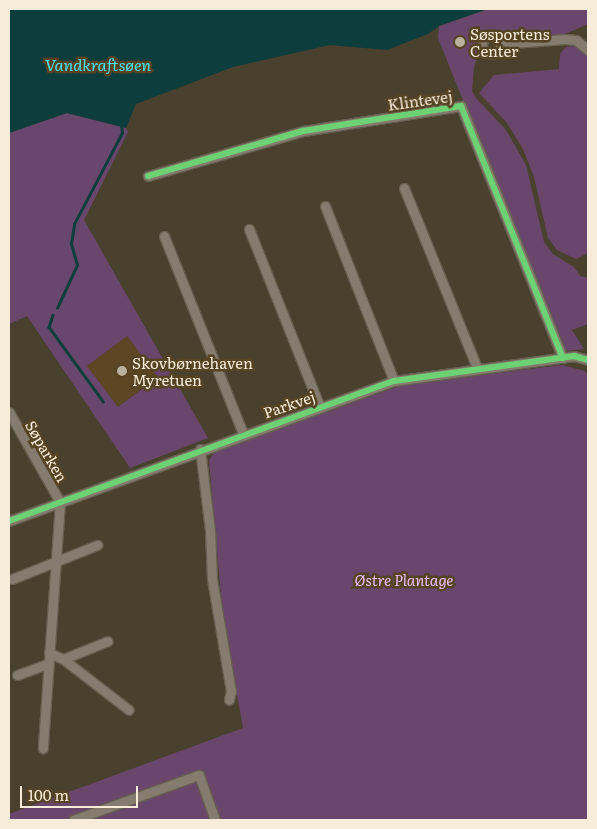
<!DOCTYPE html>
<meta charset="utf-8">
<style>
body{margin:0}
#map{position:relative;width:597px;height:829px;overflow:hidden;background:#4a402e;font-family:Literata,serif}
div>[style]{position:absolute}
.built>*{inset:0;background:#5b4723;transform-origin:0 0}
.green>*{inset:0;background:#69476c}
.water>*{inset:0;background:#0e3d3d}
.stream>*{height:2.5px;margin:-1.25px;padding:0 1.25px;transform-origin:1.25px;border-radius:1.25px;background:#0e3d3d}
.roads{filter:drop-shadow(1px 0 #665e4e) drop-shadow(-1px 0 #665e4e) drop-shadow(0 1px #665e4e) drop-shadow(0 -1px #665e4e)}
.street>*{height:9px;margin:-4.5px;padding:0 4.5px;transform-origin:4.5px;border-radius:4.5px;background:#857c6f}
.street>.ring{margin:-4.5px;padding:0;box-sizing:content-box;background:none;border:9px solid #857c6f;border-radius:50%}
.cycleway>*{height:6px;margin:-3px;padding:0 3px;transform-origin:3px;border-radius:3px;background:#6cd273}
.dots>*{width:14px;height:14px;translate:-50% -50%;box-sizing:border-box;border:2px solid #554323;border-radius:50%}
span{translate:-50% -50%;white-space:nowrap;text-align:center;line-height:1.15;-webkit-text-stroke:5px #554323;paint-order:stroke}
.poi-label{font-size:15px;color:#f7ecda}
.left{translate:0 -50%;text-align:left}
.street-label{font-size:15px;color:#f7ecda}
.park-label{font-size:15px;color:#efbffa;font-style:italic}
.water-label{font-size:16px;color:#49e5ee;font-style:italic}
.frame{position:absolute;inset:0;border:10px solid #f7ecda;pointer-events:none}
.scale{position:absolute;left:20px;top:786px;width:118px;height:22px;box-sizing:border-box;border:2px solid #f7ecda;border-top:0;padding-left:6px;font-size:15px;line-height:18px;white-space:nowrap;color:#f7ecda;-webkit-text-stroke:4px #554323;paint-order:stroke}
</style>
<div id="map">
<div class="built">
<i style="left:127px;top:336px;width:51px;height:50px;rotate:53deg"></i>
</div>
<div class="green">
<i style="clip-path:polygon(488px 9px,588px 9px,588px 24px,563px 35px,505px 41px,496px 33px,485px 35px,474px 67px,472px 91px,476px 98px,506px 130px,526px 165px,544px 242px,553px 254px,574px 267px,580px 276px,588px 278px,588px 324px,572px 330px,584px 349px,564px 351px,438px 38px,439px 26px)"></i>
<i style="clip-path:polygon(577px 46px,588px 54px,588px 253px,576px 259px,557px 250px,548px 238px,534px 177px,523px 149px,507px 123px,479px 93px,494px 75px,559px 69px,560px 54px,566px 47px)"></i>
<i style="clip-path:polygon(evenodd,67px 113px,126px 128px,128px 132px,84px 220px,208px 438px,130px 468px,27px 316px,9px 324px,9px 133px,67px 113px,127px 336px,158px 377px,118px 407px,87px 366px,127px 336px)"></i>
<i style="clip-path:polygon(562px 365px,585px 371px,588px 376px,588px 820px,9px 820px,9px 814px,243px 728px,223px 617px,209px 461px,214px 452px,403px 385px)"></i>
</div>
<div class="water">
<i style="clip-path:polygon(9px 9px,488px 9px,439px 26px,428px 34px,387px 50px,330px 45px,233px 67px,136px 104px,126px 128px,67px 113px,9px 133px)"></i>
</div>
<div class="stream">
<i style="left:57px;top:308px;width:47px;rotate:-65.1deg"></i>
<i style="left:77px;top:265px;width:22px;rotate:-106deg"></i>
<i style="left:71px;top:244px;width:20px;rotate:-81deg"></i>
<i style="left:74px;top:224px;width:103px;rotate:-62.2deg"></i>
<i style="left:122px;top:133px;width:7px;rotate:-98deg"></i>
<i style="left:53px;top:315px;width:13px;rotate:108deg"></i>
<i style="left:49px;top:327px;width:92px;rotate:53.9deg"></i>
</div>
<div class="roads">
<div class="street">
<i class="ring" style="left:482px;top:36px;width:9px;height:9px"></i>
<i style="left:500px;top:44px;width:65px;rotate:-4.4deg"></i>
<i style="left:565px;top:39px;width:11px;rotate:5deg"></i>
<i style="left:576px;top:40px;width:16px;rotate:40deg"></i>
<i style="left:148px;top:176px;width:161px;rotate:-16.2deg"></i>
<i style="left:303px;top:131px;width:160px;rotate:-9deg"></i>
<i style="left:461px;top:106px;width:272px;rotate:68deg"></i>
<i style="left:404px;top:188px;width:194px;rotate:67.9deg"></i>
<i style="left:325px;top:206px;width:188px;rotate:68.5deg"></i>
<i style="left:249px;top:229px;width:192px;rotate:68.3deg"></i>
<i style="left:164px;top:236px;width:213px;rotate:68.2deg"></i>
<i style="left:9px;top:412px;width:103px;rotate:60.5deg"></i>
<i style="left:60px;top:502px;width:247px;rotate:94deg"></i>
<i style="left:200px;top:449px;width:82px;rotate:83deg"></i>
<i style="left:210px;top:530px;width:49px;rotate:87.7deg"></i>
<i style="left:212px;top:579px;width:114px;rotate:80.4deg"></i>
<i style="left:231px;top:691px;width:9px;rotate:103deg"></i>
<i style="left:9px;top:521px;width:410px;rotate:-20deg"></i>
<i style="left:394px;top:381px;width:182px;rotate:-7.9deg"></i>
<i style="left:574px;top:356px;width:15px;rotate:16deg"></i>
<i style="left:12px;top:579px;width:92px;rotate:-21.8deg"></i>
<i style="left:49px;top:653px;width:15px;rotate:23deg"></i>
<i style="left:63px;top:659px;width:83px;rotate:37.7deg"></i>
<i style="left:63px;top:659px;width:48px;rotate:-21.8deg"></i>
<i style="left:17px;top:675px;width:32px;rotate:-20deg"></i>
<i style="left:73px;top:820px;width:134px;rotate:-19.7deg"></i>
<i style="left:199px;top:775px;width:48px;rotate:70.4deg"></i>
</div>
</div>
<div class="cycleway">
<i style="left:148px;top:176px;width:161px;rotate:-16.2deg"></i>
<i style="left:303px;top:131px;width:160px;rotate:-9deg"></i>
<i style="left:461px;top:106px;width:272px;rotate:68deg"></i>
<i style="left:9px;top:521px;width:410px;rotate:-20deg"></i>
<i style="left:394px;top:381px;width:182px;rotate:-7.9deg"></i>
<i style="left:574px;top:356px;width:15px;rotate:16deg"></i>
</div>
<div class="dots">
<i style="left:460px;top:42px;background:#bab09e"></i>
<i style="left:122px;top:371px;background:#bab09e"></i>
</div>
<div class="poi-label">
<span class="left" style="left:470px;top:42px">Søsportens<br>Center</span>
<span class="left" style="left:132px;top:371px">Skovbørnehaven<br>Myretuen</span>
</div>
<div class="street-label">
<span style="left:420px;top:100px;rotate:-8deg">Klintevej</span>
<span style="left:289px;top:404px;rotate:-19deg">Parkvej</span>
<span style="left:47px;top:451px;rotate:60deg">Søparken</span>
</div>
<div class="park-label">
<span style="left:404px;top:580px">Østre Plantage</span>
</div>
<div class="water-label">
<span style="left:98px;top:64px">Vandkraftsøen</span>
</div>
<div class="frame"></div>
<div class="scale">100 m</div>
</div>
